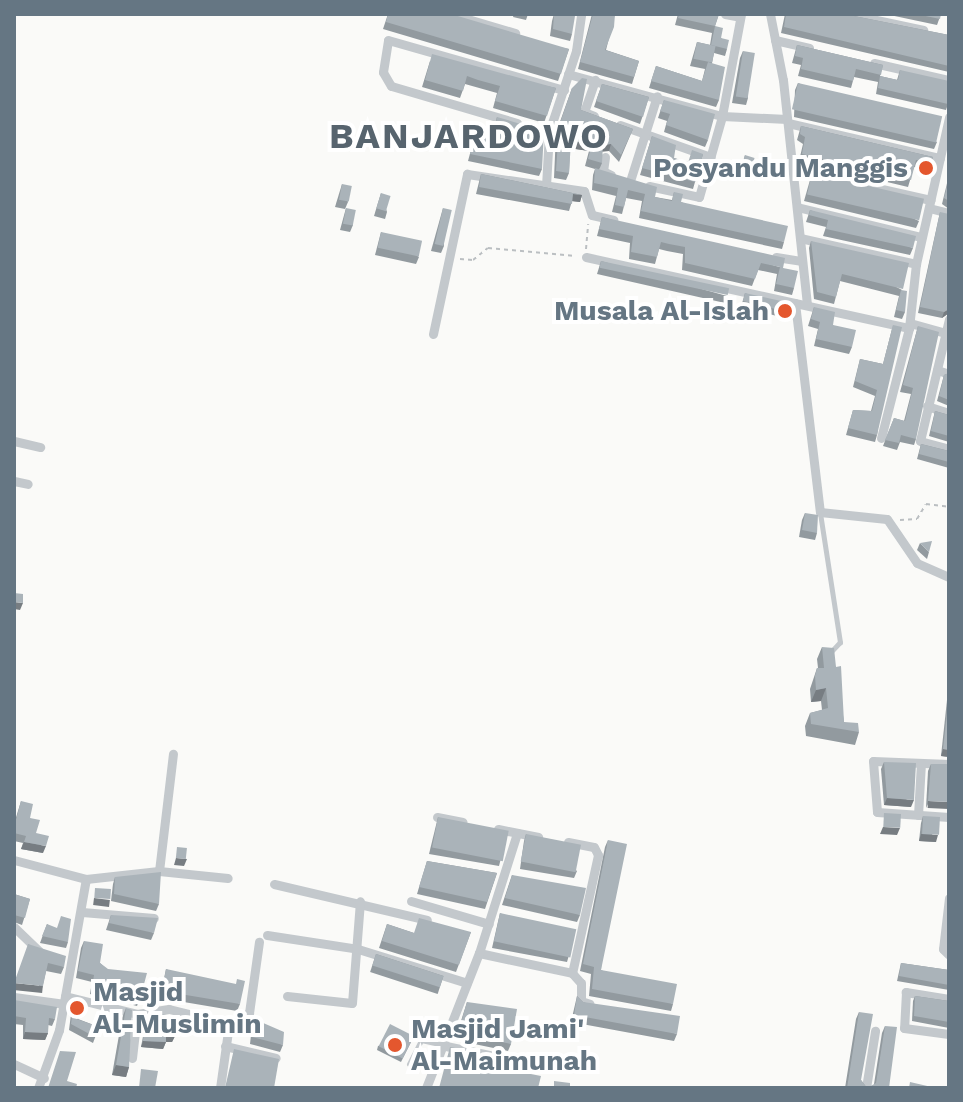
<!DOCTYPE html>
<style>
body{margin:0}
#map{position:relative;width:963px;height:1102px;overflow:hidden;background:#fafaf8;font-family:"Work Sans",sans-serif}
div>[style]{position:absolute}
.path>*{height:2px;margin-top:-1px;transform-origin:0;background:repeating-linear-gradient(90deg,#bbbfc2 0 4px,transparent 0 8px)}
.lane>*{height:5px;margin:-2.5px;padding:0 2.5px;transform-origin:2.5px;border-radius:2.5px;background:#c3c8cc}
.street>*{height:9px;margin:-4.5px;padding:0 4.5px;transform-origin:4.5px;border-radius:4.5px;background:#c3c8cc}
.wall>*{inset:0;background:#929a9f;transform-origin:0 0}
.shaded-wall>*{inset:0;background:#777d82;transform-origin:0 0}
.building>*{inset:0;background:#aab3b9;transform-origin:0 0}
.dots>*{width:22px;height:22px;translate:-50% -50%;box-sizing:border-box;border:4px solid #fff;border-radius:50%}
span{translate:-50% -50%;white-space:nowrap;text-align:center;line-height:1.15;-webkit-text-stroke:8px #fff;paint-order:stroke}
.poi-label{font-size:28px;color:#657683;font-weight:700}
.right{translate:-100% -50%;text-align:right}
.left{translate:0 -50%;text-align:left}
.district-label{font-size:36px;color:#57646e;font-weight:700;letter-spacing:2px}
.frame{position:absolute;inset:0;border:16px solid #657683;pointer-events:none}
</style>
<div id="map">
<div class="path">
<i style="left:586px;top:249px;width:25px;rotate:-85deg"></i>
<i style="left:460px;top:259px;width:13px;rotate:4deg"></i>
<i style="left:473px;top:260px;width:19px;rotate:-39deg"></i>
<i style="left:488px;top:248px;width:88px;rotate:5.2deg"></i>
<i style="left:900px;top:520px;width:17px;rotate:-3deg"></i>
<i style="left:917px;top:519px;width:17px;rotate:-59deg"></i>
<i style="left:926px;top:504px;width:23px;rotate:7deg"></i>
</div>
<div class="lane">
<i style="left:820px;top:513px;width:131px;rotate:81.2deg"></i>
<i style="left:840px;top:642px;width:18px;rotate:133deg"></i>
<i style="left:409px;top:1064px;width:27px;rotate:-63deg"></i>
<i style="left:421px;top:1040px;width:19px;rotate:12deg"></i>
</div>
<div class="street">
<i style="left:451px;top:14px;width:67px;rotate:16.5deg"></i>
<i style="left:725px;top:14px;width:15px;rotate:11deg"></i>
<i style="left:770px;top:14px;width:67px;rotate:78.9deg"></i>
<i style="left:783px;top:80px;width:224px;rotate:83.9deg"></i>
<i style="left:848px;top:14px;width:77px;rotate:12deg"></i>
<i style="left:775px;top:40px;width:35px;rotate:13deg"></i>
<i style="left:874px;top:63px;width:77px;rotate:12.8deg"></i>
<i style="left:568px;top:74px;width:160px;rotate:15.3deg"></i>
<i style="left:722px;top:116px;width:65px;rotate:2.6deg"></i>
<i style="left:594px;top:116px;width:11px;rotate:-158deg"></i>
<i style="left:584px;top:112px;width:34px;rotate:-71deg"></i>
<i style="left:517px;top:123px;width:131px;rotate:-163.6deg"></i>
<i style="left:391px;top:86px;width:16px;rotate:-120deg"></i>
<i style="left:383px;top:72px;width:32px;rotate:-81deg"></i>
<i style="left:388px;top:40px;width:183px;rotate:15.9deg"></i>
<i style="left:788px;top:123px;width:156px;rotate:13deg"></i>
<i style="left:620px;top:125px;width:96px;rotate:19.4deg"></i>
<i style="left:605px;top:157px;width:14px;rotate:98deg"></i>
<i style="left:603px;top:171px;width:9px;rotate:27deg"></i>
<i style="left:793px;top:169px;width:141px;rotate:12.7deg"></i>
<i style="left:630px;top:181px;width:89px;rotate:-72.4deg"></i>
<i style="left:546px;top:186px;width:54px;rotate:-86.8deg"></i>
<i style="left:549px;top:132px;width:85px;rotate:-71.6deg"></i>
<i style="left:576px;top:51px;width:37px;rotate:-82deg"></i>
<i style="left:649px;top:186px;width:51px;rotate:12.4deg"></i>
<i style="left:699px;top:197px;width:84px;rotate:-74.1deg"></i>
<i style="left:722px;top:116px;width:104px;rotate:-79.4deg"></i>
<i style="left:797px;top:207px;width:128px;rotate:13.6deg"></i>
<i style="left:929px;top:208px;width:21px;rotate:14deg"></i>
<i style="left:800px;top:238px;width:119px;rotate:12.6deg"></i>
<i style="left:586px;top:257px;width:331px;rotate:12.4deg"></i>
<i style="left:776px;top:257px;width:25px;rotate:9deg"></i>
<i style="left:795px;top:303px;width:210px;rotate:83.2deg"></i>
<i style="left:820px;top:512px;width:67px;rotate:6deg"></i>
<i style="left:887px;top:519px;width:53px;rotate:55.7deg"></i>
<i style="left:917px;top:563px;width:35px;rotate:24deg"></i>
<i style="left:949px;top:319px;width:125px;rotate:103.4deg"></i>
<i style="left:920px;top:441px;width:30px;rotate:15deg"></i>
<i style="left:910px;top:323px;width:41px;rotate:15.8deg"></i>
<i style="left:433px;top:334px;width:164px;rotate:-78deg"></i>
<i style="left:467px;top:174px;width:118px;rotate:8.3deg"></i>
<i style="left:584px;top:191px;width:25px;rotate:72deg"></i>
<i style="left:592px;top:215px;width:22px;rotate:13deg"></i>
<i style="left:937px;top:370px;width:13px;rotate:18deg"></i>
<i style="left:927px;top:406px;width:23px;rotate:18deg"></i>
<i style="left:881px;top:438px;width:114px;rotate:-75.7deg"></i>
<i style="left:909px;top:328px;width:64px;rotate:-83.8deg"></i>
<i style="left:916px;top:264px;width:151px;rotate:-77.3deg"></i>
<i style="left:14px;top:441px;width:27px;rotate:13deg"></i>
<i style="left:14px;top:481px;width:14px;rotate:12deg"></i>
<i style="left:949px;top:764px;width:76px;rotate:-177.7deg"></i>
<i style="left:873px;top:761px;width:51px;rotate:85.5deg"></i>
<i style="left:877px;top:812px;width:72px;rotate:4deg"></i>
<i style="left:918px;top:815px;width:52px;rotate:-86.7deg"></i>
<i style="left:437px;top:817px;width:26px;rotate:11deg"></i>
<i style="left:498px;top:829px;width:41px;rotate:11.3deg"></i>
<i style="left:568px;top:842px;width:26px;rotate:11deg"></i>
<i style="left:594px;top:847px;width:9px;rotate:63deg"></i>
<i style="left:598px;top:855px;width:121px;rotate:102.4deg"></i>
<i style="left:14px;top:860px;width:74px;rotate:14.8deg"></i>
<i style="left:86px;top:879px;width:73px;rotate:-6.3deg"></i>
<i style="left:159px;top:871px;width:69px;rotate:5.8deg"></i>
<i style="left:159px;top:871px;width:118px;rotate:-83.2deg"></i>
<i style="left:274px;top:884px;width:157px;rotate:13.2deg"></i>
<i style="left:949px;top:898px;width:51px;rotate:96.7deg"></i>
<i style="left:943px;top:949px;width:8px;rotate:45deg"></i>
<i style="left:411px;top:901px;width:81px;rotate:16.4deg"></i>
<i style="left:82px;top:912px;width:72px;rotate:4.8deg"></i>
<i style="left:14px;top:927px;width:35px;rotate:44deg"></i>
<i style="left:267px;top:935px;width:92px;rotate:8.7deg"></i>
<i style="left:358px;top:949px;width:114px;rotate:17.3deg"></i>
<i style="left:479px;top:953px;width:95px;rotate:12.1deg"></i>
<i style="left:572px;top:973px;width:13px;rotate:48deg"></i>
<i style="left:581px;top:983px;width:18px;rotate:90deg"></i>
<i style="left:581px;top:1001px;width:9px;rotate:18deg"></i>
<i style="left:65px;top:996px;width:74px;rotate:14deg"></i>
<i style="left:137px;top:1014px;width:32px;rotate:-9deg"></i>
<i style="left:169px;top:1009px;width:62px;rotate:14deg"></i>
<i style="left:229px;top:1024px;width:23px;rotate:-29deg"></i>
<i style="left:249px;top:1013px;width:72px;rotate:-82deg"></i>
<i style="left:287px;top:996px;width:65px;rotate:6.1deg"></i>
<i style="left:352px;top:1003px;width:102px;rotate:-85.5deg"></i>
<i style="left:14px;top:997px;width:51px;rotate:7.8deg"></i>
<i style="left:949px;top:999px;width:44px;rotate:-170.8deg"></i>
<i style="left:906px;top:992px;width:36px;rotate:93deg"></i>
<i style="left:904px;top:1028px;width:45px;rotate:7.6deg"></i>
<i style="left:441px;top:1045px;width:64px;rotate:11.7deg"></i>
<i style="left:225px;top:1046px;width:52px;rotate:13.2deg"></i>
<i style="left:132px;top:1058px;width:44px;rotate:-83.5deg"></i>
<i style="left:14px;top:1064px;width:33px;rotate:25deg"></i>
<i style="left:38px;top:1088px;width:62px;rotate:-70.1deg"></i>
<i style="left:59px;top:1030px;width:153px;rotate:-79.9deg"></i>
<i style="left:220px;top:1088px;width:65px;rotate:-82deg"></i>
<i style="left:426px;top:1088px;width:145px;rotate:-68.6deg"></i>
<i style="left:479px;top:953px;width:126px;rotate:-72.4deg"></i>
<i style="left:866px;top:1088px;width:58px;rotate:-81deg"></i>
</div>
<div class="wall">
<i style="clip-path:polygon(388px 14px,569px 49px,558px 81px,383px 29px)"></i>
<i style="clip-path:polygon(514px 14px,528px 14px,526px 20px,513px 17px)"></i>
<i style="clip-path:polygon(554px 14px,572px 34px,570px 41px,550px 36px,552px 21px)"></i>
<i style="clip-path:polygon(592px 14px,615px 14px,606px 50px,639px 61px,632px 84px,578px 69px)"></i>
<i style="clip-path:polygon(678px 14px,719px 14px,715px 26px,727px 49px,725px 56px,714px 53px,712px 63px,719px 100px,716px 107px,649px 88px,656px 66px,702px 81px,705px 69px,690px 66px,697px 42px,710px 45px,712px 33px,675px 25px)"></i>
<i style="clip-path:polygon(785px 14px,847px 14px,849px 15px,949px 35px,949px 72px,781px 33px)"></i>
<i style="clip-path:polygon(885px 14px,941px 14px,937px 25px)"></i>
<i style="clip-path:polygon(797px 45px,883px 65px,880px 76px,897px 80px,900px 70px,949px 101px,946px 110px,876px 94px,878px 82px,854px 77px,851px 88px,798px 76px,801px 65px,792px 63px)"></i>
<i style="clip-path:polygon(743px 51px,748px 98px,746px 105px,732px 103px,740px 58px)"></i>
<i style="clip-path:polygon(430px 61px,556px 88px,544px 123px,493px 108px,497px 93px,465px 84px,460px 98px,422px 87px)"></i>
<i style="clip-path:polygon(798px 83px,937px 142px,934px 149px,794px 117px,795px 90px)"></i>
<i style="clip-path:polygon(602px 84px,649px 97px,640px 124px,594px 107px)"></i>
<i style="clip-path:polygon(572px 88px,581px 110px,633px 129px,619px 162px,609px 151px,602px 151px,602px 163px,599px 170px,655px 197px,672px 200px,674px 192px,681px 202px,784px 242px,782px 249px,639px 218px,642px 201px,626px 198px,622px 214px,612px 212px,616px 196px,592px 190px,593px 175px,595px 169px,585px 166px,589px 151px,570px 148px,569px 173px,566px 180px,554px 178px,556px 133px)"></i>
<i style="clip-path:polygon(664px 100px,708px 140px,705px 147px,664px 132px,667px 121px,658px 118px)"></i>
<i style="clip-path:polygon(497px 117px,542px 169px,539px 176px,468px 161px,475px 135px,491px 138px)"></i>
<i style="clip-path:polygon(801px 126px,933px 157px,928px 171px,914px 167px,908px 187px,799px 161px,803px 144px,797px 140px)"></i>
<i style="clip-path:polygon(652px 136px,674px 158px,688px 162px,703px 154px,693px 189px,640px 175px)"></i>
<i style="clip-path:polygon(745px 155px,752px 173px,749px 180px,739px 177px)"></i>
<i style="clip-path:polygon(812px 173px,919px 221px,916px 228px,804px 201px)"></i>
<i style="clip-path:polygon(481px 174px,582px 195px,580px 202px,572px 201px,569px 211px,476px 194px)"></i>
<i style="clip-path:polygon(949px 175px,949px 209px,942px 204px)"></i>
<i style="clip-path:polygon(342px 184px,348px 202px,345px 209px,335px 207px)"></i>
<i style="clip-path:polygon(381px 193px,387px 212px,385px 219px,374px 216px)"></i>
<i style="clip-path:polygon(346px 208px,353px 225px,350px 232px,340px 230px)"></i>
<i style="clip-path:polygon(443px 208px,444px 246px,441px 253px,431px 251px)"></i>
<i style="clip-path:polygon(810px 210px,913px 248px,910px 255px,823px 236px,826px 227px,806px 222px)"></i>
<i style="clip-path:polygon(940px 212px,949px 313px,942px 318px,918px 313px)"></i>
<i style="clip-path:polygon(602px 217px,783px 268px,794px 288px,792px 295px,774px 291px,777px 274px,758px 270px,752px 286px,682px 270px,683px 254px,667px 251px,659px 249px,655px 264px,629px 259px,630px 243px,597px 236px)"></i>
<i style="clip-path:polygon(381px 232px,419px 257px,416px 264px,375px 255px)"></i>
<i style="clip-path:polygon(811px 241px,902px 290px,905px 312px,902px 319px,894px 317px,899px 296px,840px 281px,834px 304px,814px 299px,809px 248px)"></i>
<i style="clip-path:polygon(601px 261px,727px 296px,725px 303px,597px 274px)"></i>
<i style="clip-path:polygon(745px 293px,792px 313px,789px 319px,741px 307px)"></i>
<i style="clip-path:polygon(814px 307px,833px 325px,852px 347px,849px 354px,814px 346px,818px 329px,808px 326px)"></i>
<i style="clip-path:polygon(893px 325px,877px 435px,875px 442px,846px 435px,853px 410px,871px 411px,875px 396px,853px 387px,860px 359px,883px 364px)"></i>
<i style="clip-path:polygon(918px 326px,916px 439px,914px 445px,900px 442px,897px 450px,883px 446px,894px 418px,904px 421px,911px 394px,900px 392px)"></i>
<i style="clip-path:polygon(949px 373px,949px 406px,937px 401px,944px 375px)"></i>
<i style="clip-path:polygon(935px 411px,949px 415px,949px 442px,929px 436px)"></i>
<i style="clip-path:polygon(921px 444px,949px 451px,949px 468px,917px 459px)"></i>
<i style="clip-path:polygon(805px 513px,817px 533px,815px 540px,799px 537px,802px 520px)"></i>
<i style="clip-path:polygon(920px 543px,929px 552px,927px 559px,917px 550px)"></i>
<i style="clip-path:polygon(822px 647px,836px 667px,844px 722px,859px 732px,855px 745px,806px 736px,805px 726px,810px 713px,822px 710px,821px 701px,811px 702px,810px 689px,817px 668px,818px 668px,817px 659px)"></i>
<i style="clip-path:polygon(949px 694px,949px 757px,941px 756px,947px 700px)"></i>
<i style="clip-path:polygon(884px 762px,911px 807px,884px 805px,881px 769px)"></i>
<i style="clip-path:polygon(931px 764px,949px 764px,926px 808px,928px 771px)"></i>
<i style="clip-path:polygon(21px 801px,30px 818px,43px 853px,21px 849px,23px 843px,14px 841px,14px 824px)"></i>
<i style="clip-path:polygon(923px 816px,936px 842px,919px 841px,921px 823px)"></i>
<i style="clip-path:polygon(438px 817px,501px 858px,499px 866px,429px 854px)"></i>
<i style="clip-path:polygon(526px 834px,577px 871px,574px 878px,520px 869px,524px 841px)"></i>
<i style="clip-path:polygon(608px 840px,601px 970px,673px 1004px,671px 1011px,589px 996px,591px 974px,580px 971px,605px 847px)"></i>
<i style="clip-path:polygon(427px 861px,497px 873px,485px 909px,417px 894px)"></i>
<i style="clip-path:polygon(512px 875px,580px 915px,577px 922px,502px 905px)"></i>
<i style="clip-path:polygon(115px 877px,159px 904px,156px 911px,111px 901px,113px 884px)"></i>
<i style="clip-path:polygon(14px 894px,30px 899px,22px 925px,14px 922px)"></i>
<i style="clip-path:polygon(500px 913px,569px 955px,567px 962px,492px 948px)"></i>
<i style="clip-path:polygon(111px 915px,154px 933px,151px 940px,106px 930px)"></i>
<i style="clip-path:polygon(47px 924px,68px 942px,66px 948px,40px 943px)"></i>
<i style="clip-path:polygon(387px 924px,414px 933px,471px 932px,456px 972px,379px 948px)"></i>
<i style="clip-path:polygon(84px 941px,100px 963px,140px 999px,137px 1006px,90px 994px,92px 982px,76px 978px,81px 948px)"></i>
<i style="clip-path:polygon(28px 944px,64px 967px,61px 974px,46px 971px,41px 993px)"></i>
<i style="left:376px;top:954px;width:71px;height:19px;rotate:18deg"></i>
<i style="clip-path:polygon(901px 963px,949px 970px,949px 990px,897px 981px)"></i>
<i style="clip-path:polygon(166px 969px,240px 1004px,237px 1011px,160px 998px)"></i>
<i style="clip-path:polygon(577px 996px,583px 1002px,677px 1034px,674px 1041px,571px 1022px)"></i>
<i style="clip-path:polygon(915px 996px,949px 1001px,949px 1028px,912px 1021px,913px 1001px)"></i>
<i style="clip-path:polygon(14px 1000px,55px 1019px,52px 1026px,48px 1025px,48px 1033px,45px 1040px,23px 1039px,23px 1025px,14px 1024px)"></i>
<i style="clip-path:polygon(74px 1000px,85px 1002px,78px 1019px,99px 1027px,93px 1043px,69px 1030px,72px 1006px)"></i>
<i style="clip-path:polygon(467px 1002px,511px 1044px,508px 1051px,455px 1040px)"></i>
<i style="clip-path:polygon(126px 1008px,129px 1067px,126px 1077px,112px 1075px,122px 1018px)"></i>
<i style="clip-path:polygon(859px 1012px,861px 1080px,867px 1088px,845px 1088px,856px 1019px)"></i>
<i style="clip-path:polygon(157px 1014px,175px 1036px,172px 1042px,166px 1042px,163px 1049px,141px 1047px,144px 1031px,154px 1032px,155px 1020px)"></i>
<i style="clip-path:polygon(238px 1022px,283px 1045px,280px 1052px,250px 1044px,251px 1035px,235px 1034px)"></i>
<i style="clip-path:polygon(885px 1026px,889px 1088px,874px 1084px,882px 1033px)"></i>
<i style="clip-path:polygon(414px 1036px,401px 1062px,377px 1050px,378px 1046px)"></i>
</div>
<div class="shaded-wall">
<i style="clip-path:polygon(571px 141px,592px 144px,589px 151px,568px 148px)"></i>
<i style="clip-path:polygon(611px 144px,609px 151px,600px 152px,603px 145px)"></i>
<i style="clip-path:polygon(573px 194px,582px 195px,580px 202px,571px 201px)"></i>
<i style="clip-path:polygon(949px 309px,949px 313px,942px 318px,944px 312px)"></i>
<i style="clip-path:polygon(14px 602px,23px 603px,20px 610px,14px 609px)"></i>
<i style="clip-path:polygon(826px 688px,821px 701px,811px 702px,816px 690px)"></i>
<i style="clip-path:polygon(943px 749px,949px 750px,949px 757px,941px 756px)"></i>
<i style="clip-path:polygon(887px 798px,914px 800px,911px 807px,884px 805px)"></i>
<i style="left:928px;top:801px;width:21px;height:7px;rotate:3deg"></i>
<i style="clip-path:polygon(883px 827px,900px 828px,897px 835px,880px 834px)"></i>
<i style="clip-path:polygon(921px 834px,938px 835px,936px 842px,919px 841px)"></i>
<i style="clip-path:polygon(24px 842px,46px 846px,43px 853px,21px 849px)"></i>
<i style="clip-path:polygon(176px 858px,187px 859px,184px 866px,174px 865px)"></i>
<i style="left:94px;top:898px;width:16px;height:7px;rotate:7deg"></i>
<i style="left:14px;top:983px;width:29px;height:7px;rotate:6deg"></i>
<i style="clip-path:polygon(238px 1027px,254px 1028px,251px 1035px,235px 1034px)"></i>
<i style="clip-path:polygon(25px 1032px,48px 1033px,45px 1040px,23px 1039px)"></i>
<i style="clip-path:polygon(166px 1035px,175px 1036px,172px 1042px,164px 1042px)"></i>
<i style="clip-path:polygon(143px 1041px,166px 1042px,163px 1049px,141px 1047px)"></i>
<i style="clip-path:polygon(116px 1065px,129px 1067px,126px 1077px,112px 1075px)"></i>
</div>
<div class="building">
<i style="clip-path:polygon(388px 14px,451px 14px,569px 49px,561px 74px,386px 22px)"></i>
<i style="clip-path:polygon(554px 14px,575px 16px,572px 34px,553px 29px)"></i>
<i style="clip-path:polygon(593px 14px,615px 14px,614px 27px,605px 50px,639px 61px,634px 77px,580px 62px)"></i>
<i style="clip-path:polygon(679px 14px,719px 14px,715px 26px,723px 28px,721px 38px,729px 40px,727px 49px,711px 45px,715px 26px,678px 18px)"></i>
<i style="clip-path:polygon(786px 14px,847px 14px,849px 15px,949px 35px,949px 66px,784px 27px)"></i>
<i style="clip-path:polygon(916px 14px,941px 14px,940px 19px)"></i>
<i style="left:697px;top:42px;width:19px;height:17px;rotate:12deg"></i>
<i style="clip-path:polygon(797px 45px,883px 65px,881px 75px,856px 69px,853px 81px,801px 69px,803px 58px,795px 56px)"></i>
<i style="left:743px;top:51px;width:12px;height:46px;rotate:9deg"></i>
<i style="clip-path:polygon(432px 54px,556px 88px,547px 116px,495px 101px,500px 86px,478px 80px,467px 76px,463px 91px,425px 80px)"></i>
<i style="clip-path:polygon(708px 62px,725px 67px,719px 100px,651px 81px,656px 66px,702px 81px)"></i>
<i style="clip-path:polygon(900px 70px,949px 81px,948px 104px,878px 88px,880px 76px,898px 80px)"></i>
<i style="clip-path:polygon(582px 78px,587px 79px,581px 110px,633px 129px,621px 155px,611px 144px,603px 145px,602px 163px,588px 159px,592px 144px,571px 141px,569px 173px,556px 171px,559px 126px,572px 88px)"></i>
<i style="left:798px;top:83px;width:148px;height:27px;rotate:13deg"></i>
<i style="clip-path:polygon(602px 84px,649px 97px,643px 117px,596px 101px)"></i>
<i style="clip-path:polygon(664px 100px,715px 114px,708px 140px,666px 125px,670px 114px,660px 111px)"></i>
<i style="clip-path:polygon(497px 117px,544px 131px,542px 169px,470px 154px,475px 135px,492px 139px)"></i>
<i style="clip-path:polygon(801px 126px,933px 157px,931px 164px,916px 160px,911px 180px,802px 154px,805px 137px,800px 134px)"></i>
<i style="clip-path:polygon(652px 136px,676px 145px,674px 158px,688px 163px,692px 150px,703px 154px,695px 182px,642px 168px)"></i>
<i style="left:745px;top:155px;width:10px;height:16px;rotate:17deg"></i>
<i style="clip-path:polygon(595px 168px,657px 187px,655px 197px,672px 201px,674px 192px,683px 194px,681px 202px,788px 226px,784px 242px,641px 211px,645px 194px,628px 190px,624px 207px,615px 205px,618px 188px,594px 183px)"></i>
<i style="left:812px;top:173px;width:115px;height:22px;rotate:13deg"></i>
<i style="clip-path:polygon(481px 174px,582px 195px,573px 194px,572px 204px,479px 187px)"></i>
<i style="clip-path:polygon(949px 178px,949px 201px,944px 198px)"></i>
<i style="left:342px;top:184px;width:10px;height:16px;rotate:11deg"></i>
<i style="left:381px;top:193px;width:10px;height:16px;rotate:17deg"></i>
<i style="left:346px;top:208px;width:10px;height:16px;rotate:11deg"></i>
<i style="left:443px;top:208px;width:9px;height:37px;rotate:13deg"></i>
<i style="clip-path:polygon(810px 210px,916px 236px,913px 248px,826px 229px,828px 220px,809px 215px)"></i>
<i style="clip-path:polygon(940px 212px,949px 214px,949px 309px,944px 312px,920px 307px)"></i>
<i style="clip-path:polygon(602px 217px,785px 258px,783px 268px,798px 271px,794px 288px,776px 284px,780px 267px,761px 263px,755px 279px,685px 263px,685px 247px,669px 244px,661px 242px,657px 257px,631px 252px,633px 236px,599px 229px)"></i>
<i style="left:381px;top:232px;width:42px;height:16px;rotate:12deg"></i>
<i style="clip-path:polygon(811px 241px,909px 263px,903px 289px,842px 274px,836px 297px,817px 292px)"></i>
<i style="left:601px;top:261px;width:131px;height:7px;rotate:12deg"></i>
<i style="clip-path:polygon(901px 290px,907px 291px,905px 312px,896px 310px)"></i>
<i style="clip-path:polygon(745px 293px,790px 303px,792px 313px,743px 301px)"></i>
<i style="clip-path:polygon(814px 307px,835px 312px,833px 325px,856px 330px,852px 347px,816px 339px,820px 322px,811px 319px)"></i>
<i style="clip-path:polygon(893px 325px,902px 327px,877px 435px,848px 428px,853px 410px,872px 411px,877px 390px,855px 381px,860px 359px,883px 364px)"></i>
<i style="clip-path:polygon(918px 326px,939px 332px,916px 439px,901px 435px,899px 443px,885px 440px,894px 418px,905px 421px,913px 388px,903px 385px)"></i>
<i style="clip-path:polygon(949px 373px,949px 400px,939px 396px,944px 375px)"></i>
<i style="clip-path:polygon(935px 411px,949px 415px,949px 436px,931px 431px)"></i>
<i style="clip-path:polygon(921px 444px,949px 451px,949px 462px,919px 454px)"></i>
<i style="clip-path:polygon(805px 513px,818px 515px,817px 533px,802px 530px)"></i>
<i style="clip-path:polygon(932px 541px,929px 552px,920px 543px)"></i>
<i style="clip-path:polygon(14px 593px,23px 594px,23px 603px,14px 602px)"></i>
<i style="clip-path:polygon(822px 647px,834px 648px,836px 667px,841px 666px,844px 722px,858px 723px,859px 732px,811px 724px,810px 713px,828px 708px,826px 688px,816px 690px,815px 676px,817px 668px,824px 668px)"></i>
<i style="clip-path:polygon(949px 695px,949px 750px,943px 749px)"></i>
<i style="clip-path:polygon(884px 762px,916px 763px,914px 800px,887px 798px)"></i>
<i style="clip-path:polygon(931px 764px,949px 764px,949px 802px,928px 801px)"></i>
<i style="clip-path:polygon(21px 801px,33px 804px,30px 818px,40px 820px,36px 833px,49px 836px,46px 846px,24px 842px,26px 836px,14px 833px,14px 827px)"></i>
<i style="left:884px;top:813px;width:17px;height:14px;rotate:3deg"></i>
<i style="left:923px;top:816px;width:17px;height:18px;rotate:3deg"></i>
<i style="left:438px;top:817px;width:72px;height:31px;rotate:11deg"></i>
<i style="left:526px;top:834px;width:56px;height:28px;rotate:11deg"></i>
<i style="clip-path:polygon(608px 840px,627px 844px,601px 970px,677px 984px,673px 1004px,592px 989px,594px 967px,583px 964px)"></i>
<i style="left:177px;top:847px;width:10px;height:11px;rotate:6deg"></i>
<i style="clip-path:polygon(427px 861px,497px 873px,487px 902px,419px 887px)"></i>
<i style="clip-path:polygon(161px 872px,159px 904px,114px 894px,115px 877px)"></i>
<i style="clip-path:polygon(512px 875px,586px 888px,580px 915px,505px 898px)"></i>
<i style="left:95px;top:888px;width:16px;height:10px;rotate:4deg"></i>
<i style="clip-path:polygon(14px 894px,30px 899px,25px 918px,14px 915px)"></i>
<i style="left:500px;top:913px;width:78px;height:29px;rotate:12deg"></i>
<i style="clip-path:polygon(111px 915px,158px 918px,154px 933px,109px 923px)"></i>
<i style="clip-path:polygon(61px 916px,71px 919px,68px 942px,42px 936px,47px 924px,57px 928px)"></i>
<i style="clip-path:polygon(419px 918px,471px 932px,459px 965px,382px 941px,387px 924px,414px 933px)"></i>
<i style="clip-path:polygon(84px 941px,103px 944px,100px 963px,108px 969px,147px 973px,140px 999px,92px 987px,94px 975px,78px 971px)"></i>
<i style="clip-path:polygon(28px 944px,66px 956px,64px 967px,48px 963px,43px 986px,14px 983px)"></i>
<i style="left:376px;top:954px;width:71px;height:12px;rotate:18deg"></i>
<i style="clip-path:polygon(901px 963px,949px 970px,949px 985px,899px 976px)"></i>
<i style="clip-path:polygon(166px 969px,236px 984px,237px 979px,245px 981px,240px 1004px,162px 991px)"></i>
<i style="clip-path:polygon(577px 996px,583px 1002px,680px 1016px,677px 1034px,574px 1015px)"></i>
<i style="clip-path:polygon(915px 996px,949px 1001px,949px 1022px,914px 1016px)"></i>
<i style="clip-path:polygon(14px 1000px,57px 1007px,55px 1019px,49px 1018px,48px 1033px,25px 1032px,26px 1018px,14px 1016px)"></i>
<i style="clip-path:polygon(74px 1000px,85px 1002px,77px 1019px,99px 1027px,95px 1037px,71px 1024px)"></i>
<i style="clip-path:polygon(467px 1002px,517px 1009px,511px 1044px,458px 1033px)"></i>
<i style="clip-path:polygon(126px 1008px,132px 1010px,129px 1067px,116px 1065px)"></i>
<i style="clip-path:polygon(859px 1012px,873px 1014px,861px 1080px,867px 1088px,847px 1088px)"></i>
<i style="clip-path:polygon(157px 1014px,167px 1015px,166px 1025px,176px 1026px,175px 1036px,166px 1035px,166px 1042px,143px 1041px,144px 1031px,156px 1032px)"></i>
<i style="clip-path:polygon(254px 1019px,284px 1032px,283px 1045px,252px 1037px,254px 1028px,238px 1027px,238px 1022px)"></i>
<i style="left:390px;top:1024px;width:27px;height:25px;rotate:27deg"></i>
<i style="clip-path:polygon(885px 1026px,897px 1027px,889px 1088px,867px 1088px,876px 1083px)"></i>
<i style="clip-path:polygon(450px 1047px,508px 1058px,505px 1069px,541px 1076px,538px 1088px,439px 1088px)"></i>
<i style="clip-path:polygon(234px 1049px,279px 1059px,274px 1088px,225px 1088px)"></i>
<i style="clip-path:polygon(60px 1051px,76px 1052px,67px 1081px,77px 1084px,76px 1088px,48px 1088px)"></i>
<i style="clip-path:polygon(141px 1069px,158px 1071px,155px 1088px,139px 1088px)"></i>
<i style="clip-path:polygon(554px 1081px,570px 1083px,570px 1088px,554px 1088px)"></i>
<i style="clip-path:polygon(910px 1082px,936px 1088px,909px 1088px)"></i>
</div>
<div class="dots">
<i style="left:926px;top:168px;background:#e4572e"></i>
<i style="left:785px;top:311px;background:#e4572e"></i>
<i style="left:77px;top:1008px;background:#e4572e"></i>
<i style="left:395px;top:1045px;background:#e4572e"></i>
</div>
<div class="poi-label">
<span class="right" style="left:908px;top:168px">Posyandu Manggis</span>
<span class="right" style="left:769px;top:311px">Musala Al-Islah</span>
<span class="left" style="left:93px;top:1008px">Masjid<br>Al-Muslimin</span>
<span class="left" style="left:411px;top:1045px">Masjid Jami'<br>Al-Maimunah</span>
</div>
<div class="district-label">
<span style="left:469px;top:137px">BANJARDOWO</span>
</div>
<div class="frame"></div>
</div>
